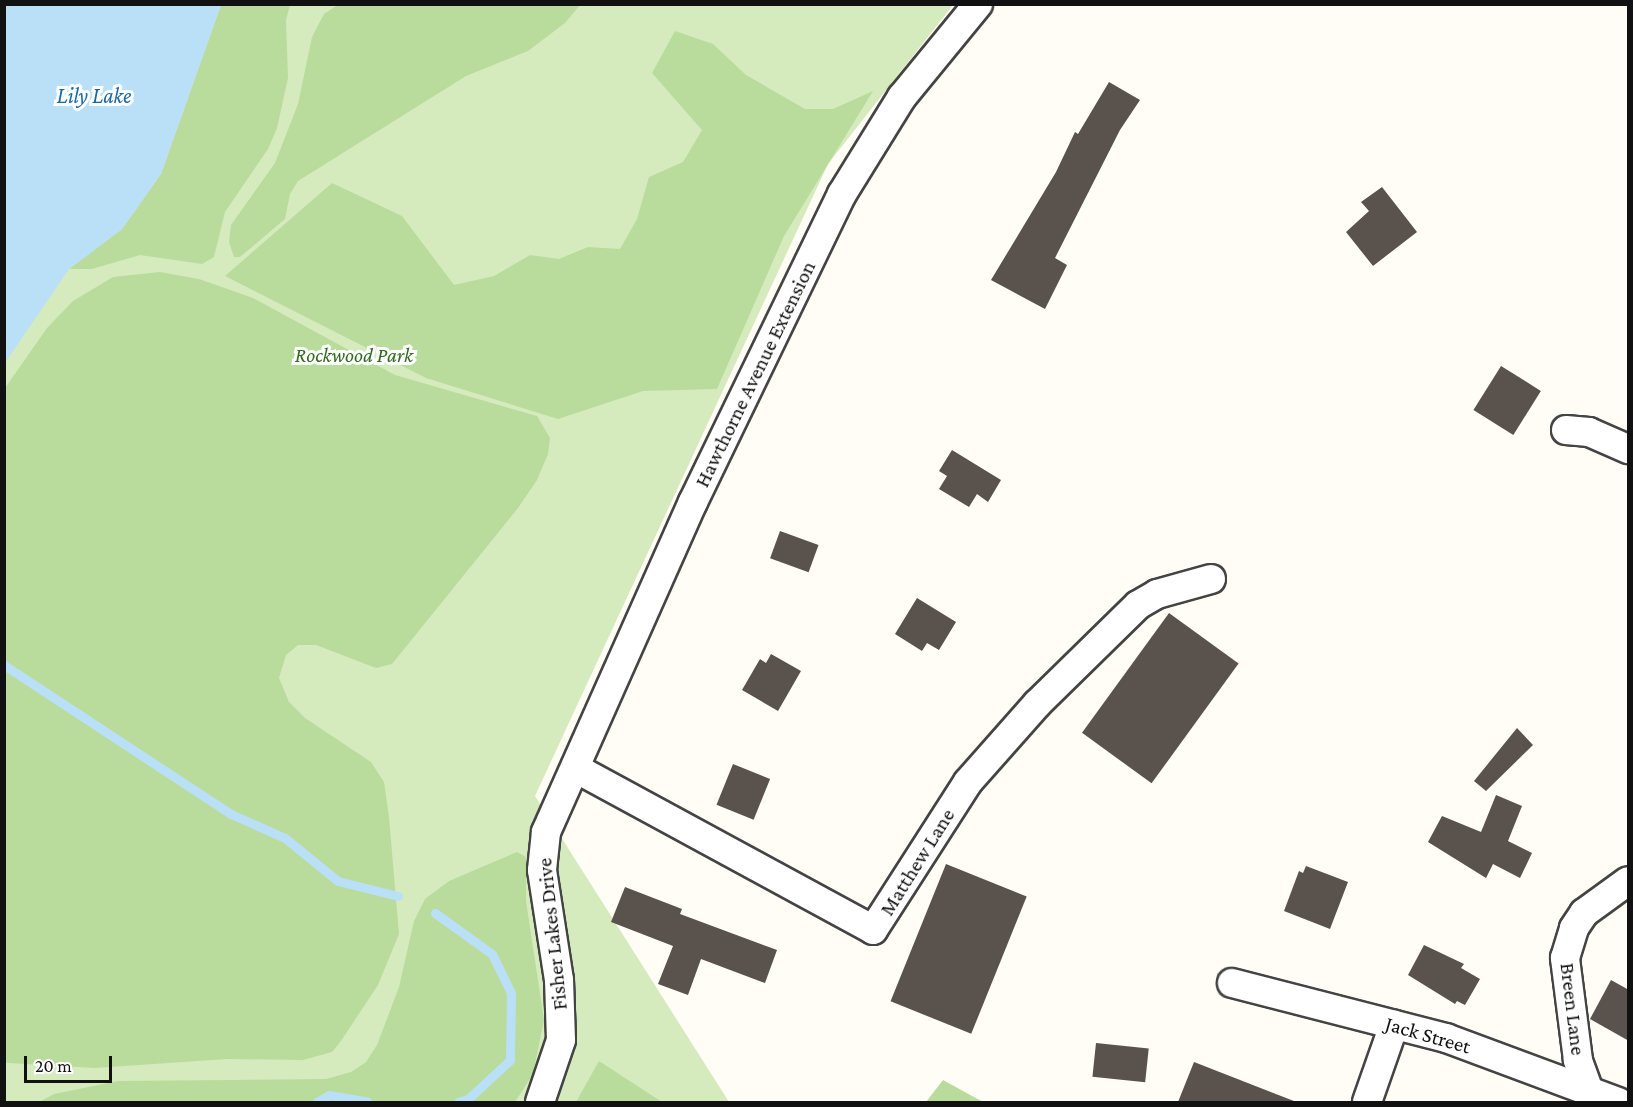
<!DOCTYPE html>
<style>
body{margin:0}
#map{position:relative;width:1633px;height:1107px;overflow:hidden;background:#fffdf5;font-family:"Crimson Pro",serif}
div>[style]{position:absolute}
.green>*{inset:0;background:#d5ebbd}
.forest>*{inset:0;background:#b9dc9c}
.water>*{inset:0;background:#b9e0f7}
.stream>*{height:9px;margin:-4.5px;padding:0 4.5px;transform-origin:4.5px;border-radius:4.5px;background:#b9e0f7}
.building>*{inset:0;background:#5a524d;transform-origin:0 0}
.roads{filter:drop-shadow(2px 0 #444) drop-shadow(-2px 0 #444) drop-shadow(0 2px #444) drop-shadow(0 -2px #444)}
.minor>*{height:28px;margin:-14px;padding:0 14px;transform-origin:14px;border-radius:14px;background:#fff}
span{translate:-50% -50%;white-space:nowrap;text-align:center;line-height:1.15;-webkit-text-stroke:6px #fff;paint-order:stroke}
.park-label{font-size:21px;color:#2f6b1f;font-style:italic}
.street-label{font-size:21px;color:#111}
.water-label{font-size:22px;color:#1768a6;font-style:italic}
.frame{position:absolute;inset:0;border:6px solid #111;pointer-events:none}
.scale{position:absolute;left:24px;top:1056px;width:88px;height:27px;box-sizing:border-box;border:3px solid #111;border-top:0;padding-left:8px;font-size:18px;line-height:21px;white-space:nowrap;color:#111;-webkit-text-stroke:4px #fff;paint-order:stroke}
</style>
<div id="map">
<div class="green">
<i style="clip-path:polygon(5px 5px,953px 5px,828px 164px,535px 796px,729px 1102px,5px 1102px)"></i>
</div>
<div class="forest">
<i style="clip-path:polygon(339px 4px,580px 5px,565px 23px,528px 51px,466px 76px,298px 181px,290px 194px,285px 219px,240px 257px,234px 257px,229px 242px,231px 225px,275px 163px,298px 104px,312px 37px,324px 14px)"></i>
<i style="clip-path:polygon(221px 5px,290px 5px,286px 20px,288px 78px,277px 128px,268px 149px,225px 212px,214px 257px,202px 264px,140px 255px,92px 269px,69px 269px,122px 229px,161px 174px)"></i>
<i style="clip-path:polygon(675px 31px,713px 44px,746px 75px,805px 109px,833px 109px,873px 91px,784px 236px,717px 389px,643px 391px,558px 419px,426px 378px,225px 276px,332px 183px,402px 216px,454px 285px,494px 276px,530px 255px,559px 259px,588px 247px,620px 249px,637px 219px,649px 177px,683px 162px,702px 130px,652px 73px)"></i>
<i style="clip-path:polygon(160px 272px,199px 279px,253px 298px,395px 375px,537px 416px,550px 438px,548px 454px,537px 480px,518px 508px,392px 664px,376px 668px,316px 645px,298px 645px,286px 655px,279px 678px,289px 702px,305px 718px,371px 762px,384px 782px,389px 817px,399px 934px,378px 985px,341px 1041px,332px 1052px,303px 1060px,227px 1059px,95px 1068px,8px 1063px,4px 1062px,5px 388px,47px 328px,73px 301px,113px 277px)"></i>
<i style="clip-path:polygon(517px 852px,526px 857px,526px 901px,544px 1020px,533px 1074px,515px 1102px,39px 1102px,54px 1094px,118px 1081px,326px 1079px,351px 1072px,366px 1062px,377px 1045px,399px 987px,414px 921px,425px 899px,449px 881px)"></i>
<i style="clip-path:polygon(599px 1061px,662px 1102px,576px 1102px)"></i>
<i style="clip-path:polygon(943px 1080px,983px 1102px,926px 1102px)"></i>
</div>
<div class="water">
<i style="clip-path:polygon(5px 4px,221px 5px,161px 174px,122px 229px,69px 269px,5px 363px)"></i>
</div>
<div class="stream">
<i style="left:4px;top:665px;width:272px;rotate:33.3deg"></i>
<i style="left:231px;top:814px;width:59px;rotate:24deg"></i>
<i style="left:285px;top:838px;width:68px;rotate:39.1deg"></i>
<i style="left:338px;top:881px;width:62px;rotate:14deg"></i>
<i style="left:435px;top:913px;width:70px;rotate:35.7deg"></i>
<i style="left:492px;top:954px;width:43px;rotate:64deg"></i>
<i style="left:511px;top:993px;width:67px;rotate:90.9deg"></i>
<i style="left:510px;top:1060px;width:57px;rotate:137.1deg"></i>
<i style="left:468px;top:1099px;width:10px;rotate:163deg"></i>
<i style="left:317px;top:1102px;width:14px;rotate:-30deg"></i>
<i style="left:329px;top:1095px;width:39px;rotate:10deg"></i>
</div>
<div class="building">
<i style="clip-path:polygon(1109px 82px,1140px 100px,1120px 130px,1055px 258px,1067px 265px,1045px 309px,991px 280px,1056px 172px,1075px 132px,1078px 134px)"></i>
<i style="clip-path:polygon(1382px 187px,1417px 232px,1373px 266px,1346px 232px,1369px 211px,1361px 202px)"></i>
<i style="left:1501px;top:366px;width:47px;height:52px;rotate:32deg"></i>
<i style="clip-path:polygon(952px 450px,1001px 480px,988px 502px,977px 494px,969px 507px,939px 489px,947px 476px,939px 471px)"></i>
<i style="left:780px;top:531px;width:41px;height:29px;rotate:20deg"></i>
<i style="clip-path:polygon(917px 598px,956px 622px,939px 650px,927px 643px,922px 651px,895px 634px)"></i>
<i style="left:1169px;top:613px;width:86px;height:148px;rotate:36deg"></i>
<i style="clip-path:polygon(771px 654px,801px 671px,778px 711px,742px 690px,760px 659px,766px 663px)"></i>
<i style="clip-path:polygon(1517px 728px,1533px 745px,1486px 791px,1474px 781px)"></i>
<i style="left:733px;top:764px;width:40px;height:44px;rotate:22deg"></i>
<i style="clip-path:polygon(1496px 795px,1522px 806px,1508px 841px,1532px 853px,1520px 878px,1493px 864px,1486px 878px,1428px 842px,1442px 816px,1481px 832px)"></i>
<i style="left:946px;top:864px;width:87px;height:148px;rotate:22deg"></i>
<i style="clip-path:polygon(1306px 866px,1348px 882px,1330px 929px,1284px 911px,1299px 871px,1303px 873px)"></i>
<i style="clip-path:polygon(625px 887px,682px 909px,680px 914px,777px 950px,765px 983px,701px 959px,688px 995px,658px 984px,673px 946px,611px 922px)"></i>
<i style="clip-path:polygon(1424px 945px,1464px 964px,1461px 968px,1480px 979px,1465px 1005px,1457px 1001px,1455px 1004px,1408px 975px)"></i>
<i style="clip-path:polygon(1611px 980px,1629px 990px,1629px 1041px,1590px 1019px)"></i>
<i style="left:1096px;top:1043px;width:53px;height:34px;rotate:6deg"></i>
<i style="clip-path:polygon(1194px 1062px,1294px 1101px,1294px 1102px,1178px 1102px)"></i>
</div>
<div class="roads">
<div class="minor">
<i style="left:1566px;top:430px;width:23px;rotate:5deg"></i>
<i style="left:1589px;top:432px;width:43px;rotate:23.6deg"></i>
<i style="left:577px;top:769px;width:337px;rotate:28.5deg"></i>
<i style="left:873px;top:930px;width:176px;rotate:-57.3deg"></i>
<i style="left:968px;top:782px;width:104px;rotate:-48.5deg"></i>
<i style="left:1037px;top:704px;width:141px;rotate:-44.4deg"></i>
<i style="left:1138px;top:605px;width:22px;rotate:-30deg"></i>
<i style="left:1157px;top:594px;width:56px;rotate:-15.5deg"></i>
<i style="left:1232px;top:983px;width:221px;rotate:14.4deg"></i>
<i style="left:1446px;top:1038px;width:184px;rotate:20.4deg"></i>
<i style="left:1589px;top:1091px;width:33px;rotate:-110deg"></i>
<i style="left:1578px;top:1060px;width:103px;rotate:-97.3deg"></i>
<i style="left:1565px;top:958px;width:31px;rotate:-73deg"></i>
<i style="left:1574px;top:928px;width:18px;rotate:-56deg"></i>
<i style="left:1584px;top:913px;width:54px;rotate:-36deg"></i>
<i style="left:540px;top:1102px;width:65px;rotate:-71.3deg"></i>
<i style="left:561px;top:1040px;width:60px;rotate:-91.9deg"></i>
<i style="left:559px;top:980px;width:111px;rotate:-98.8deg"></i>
<i style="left:542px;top:870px;width:38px;rotate:-84deg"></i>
<i style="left:546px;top:832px;width:361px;rotate:-66deg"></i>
<i style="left:693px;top:502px;width:342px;rotate:-64.2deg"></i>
<i style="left:842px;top:194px;width:114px;rotate:-58.3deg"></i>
<i style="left:902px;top:97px;width:120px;rotate:-50.7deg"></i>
<i style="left:1367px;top:1102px;width:82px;rotate:-70.7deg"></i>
</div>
</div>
<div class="park-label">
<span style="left:354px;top:355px">Rockwood Park</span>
</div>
<div class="street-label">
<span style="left:755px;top:374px;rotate:-64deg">Hawthorne Avenue Extension</span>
<span style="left:917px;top:862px;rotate:-58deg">Matthew Lane</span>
<span style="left:552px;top:934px;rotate:-96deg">Fisher Lakes Drive</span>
<span style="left:1573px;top:1009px;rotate:83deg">Breen Lane</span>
<span style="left:1428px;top:1035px;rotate:16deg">Jack Street</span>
</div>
<div class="water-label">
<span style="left:94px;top:96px">Lily Lake</span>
</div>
<div class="frame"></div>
<div class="scale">20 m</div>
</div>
